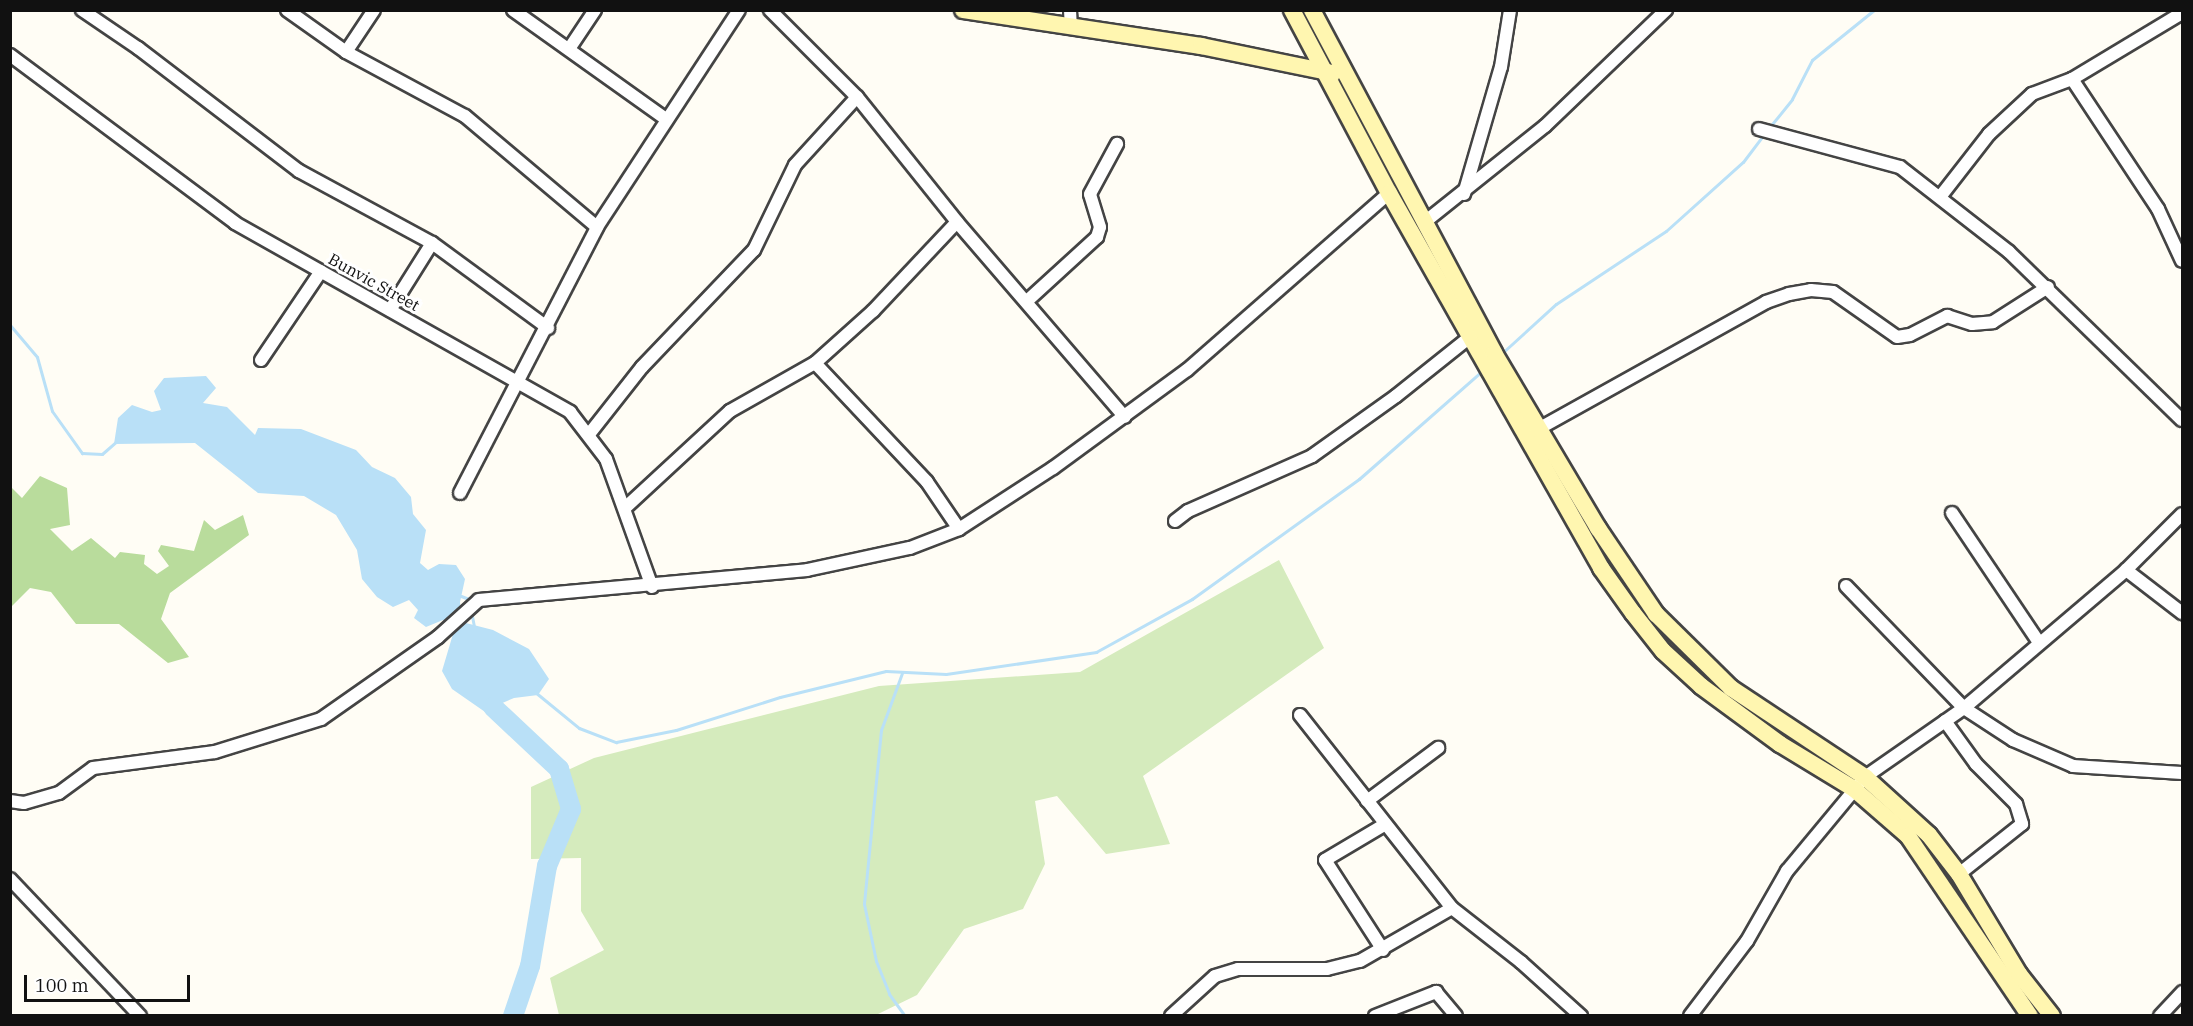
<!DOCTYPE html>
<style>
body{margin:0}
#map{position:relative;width:2193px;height:1026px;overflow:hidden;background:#fffdf5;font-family:"IBM Plex Serif",serif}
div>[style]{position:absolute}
.green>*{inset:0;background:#d5ebbd}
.forest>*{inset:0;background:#b9dc9c}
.water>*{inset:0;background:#b9e0f7}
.stream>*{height:3px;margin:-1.5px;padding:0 1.5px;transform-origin:1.5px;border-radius:1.5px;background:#b9e0f7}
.river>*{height:20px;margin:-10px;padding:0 10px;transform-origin:10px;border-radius:10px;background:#b9e0f7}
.roads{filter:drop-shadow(2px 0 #444) drop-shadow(-2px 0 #444) drop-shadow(0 2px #444) drop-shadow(0 -2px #444)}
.street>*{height:12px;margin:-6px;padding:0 6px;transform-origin:6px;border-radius:6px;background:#fff}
.secondary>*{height:16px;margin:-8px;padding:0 8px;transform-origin:8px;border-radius:8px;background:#fff6b0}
span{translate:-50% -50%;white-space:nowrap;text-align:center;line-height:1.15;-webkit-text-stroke:6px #fff;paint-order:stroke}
.street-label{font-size:16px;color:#111}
.frame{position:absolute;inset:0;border:12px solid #111;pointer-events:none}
.scale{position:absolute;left:24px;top:975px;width:166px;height:27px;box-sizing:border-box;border:3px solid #111;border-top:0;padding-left:8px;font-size:18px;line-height:21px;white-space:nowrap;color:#111;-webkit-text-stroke:4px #fff;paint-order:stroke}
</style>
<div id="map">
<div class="green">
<i style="clip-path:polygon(1279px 560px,1324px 648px,1143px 776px,1170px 844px,1106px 854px,1057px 796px,1035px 801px,1045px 864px,1023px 909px,964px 929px,917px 995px,876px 1015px,559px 1015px,550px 978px,604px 950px,581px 911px,581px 858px,531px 859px,531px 787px,594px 758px,879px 686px,1080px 672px)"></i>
</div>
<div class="forest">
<i style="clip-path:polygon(40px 476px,67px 488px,70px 525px,50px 529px,72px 551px,91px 538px,115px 558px,120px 552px,145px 555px,144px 564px,157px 574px,169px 566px,158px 551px,161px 545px,194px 551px,204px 520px,215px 530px,243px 515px,249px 535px,170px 593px,161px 619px,189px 657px,168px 663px,119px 624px,76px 624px,51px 592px,30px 588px,11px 607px,11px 487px,22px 498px)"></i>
</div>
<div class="water">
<i style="clip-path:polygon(206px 376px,216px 388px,203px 403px,227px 407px,255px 435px,258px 428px,301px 429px,356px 450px,372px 467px,395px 478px,411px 497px,413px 514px,426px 530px,420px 563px,428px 570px,439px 564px,456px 565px,465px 579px,460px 602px,462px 622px,493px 630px,529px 649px,549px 679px,538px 695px,514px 698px,493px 707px,488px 714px,452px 689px,442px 671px,453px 634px,443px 620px,426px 627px,414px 618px,418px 610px,409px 600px,393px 607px,377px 597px,362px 579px,357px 550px,336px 515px,304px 496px,258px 493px,195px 443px,114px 444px,118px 418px,132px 405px,152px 412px,161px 410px,154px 391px,164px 378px)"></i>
</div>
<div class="stream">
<i style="left:1768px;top:129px;width:38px;rotate:-51deg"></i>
<i style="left:1792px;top:99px;width:44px;rotate:-62.9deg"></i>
<i style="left:1812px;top:60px;width:80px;rotate:-38.9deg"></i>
<i style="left:10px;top:325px;width:42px;rotate:49.8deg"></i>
<i style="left:37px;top:357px;width:56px;rotate:74.5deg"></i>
<i style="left:52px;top:411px;width:52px;rotate:54.5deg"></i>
<i style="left:82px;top:453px;width:20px;rotate:3deg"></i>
<i style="left:102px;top:454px;width:18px;rotate:-41deg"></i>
<i style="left:1501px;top:354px;width:74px;rotate:-42.3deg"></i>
<i style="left:1556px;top:304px;width:132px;rotate:-33.6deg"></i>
<i style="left:1666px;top:231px;width:103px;rotate:-41.9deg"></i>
<i style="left:1743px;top:162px;width:35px;rotate:-53deg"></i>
<i style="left:461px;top:596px;width:9px;rotate:21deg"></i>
<i style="left:469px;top:599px;width:6px;rotate:81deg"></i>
<i style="left:471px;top:611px;width:15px;rotate:79deg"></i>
<i style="left:902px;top:673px;width:61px;rotate:110.2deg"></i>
<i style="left:881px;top:730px;width:175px;rotate:95.6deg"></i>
<i style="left:864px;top:904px;width:58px;rotate:78.1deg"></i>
<i style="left:876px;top:961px;width:35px;rotate:68deg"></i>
<i style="left:889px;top:994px;width:27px;rotate:54deg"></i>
<i style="left:535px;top:692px;width:57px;rotate:39.3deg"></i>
<i style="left:579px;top:728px;width:40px;rotate:21deg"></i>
<i style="left:616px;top:742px;width:61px;rotate:-11.3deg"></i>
<i style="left:676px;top:730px;width:109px;rotate:-17.6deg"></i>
<i style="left:780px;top:697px;width:109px;rotate:-13.8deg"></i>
<i style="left:886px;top:671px;width:60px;rotate:2.9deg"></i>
<i style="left:946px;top:674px;width:152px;rotate:-8.3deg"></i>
<i style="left:1096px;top:652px;width:110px;rotate:-28.9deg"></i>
<i style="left:1192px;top:599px;width:206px;rotate:-35.7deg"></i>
<i style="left:1359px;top:479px;width:165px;rotate:-41.3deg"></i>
</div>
<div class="river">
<i style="left:493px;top:707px;width:91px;rotate:43.2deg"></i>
<i style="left:559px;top:769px;width:42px;rotate:73.3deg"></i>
<i style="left:571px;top:809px;width:62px;rotate:112.8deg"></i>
<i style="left:547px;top:866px;width:101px;rotate:99.6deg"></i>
<i style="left:530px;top:966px;width:53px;rotate:108.8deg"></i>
</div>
<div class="roads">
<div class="street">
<i style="left:82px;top:10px;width:68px;rotate:34.2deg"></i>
<i style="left:138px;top:48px;width:203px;rotate:37.4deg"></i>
<i style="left:299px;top:171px;width:151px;rotate:28.4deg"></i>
<i style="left:432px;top:243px;width:144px;rotate:36.2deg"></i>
<i style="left:287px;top:10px;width:72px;rotate:35.4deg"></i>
<i style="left:346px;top:52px;width:135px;rotate:28.3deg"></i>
<i style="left:465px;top:116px;width:172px;rotate:40.1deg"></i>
<i style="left:513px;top:10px;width:188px;rotate:35.5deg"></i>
<i style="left:770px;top:10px;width:123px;rotate:45deg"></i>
<i style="left:857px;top:97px;width:160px;rotate:51.3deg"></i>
<i style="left:957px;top:222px;width:257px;rotate:49.3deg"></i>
<i style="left:1070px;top:10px;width:18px;rotate:87deg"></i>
<i style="left:569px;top:49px;width:47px;rotate:-56.3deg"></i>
<i style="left:346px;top:52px;width:50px;rotate:-56.3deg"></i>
<i style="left:10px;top:55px;width:281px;rotate:36.7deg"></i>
<i style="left:235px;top:223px;width:385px;rotate:29.4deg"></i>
<i style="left:570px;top:412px;width:59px;rotate:52.5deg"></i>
<i style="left:606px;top:459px;width:136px;rotate:70.2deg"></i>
<i style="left:2072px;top:79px;width:156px;rotate:56.5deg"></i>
<i style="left:2158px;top:209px;width:57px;rotate:65.2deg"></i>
<i style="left:1759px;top:129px;width:146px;rotate:15.1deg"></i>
<i style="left:1900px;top:167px;width:138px;rotate:37.9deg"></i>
<i style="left:2009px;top:252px;width:241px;rotate:44.2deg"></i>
<i style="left:1464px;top:194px;width:132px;rotate:-73.8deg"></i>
<i style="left:1501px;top:67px;width:58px;rotate:-81deg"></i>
<i style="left:1940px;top:197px;width:80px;rotate:-52.1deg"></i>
<i style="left:1989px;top:134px;width:59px;rotate:-42.9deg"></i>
<i style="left:2032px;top:94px;width:43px;rotate:-20.6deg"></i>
<i style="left:2072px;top:79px;width:128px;rotate:-31deg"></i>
<i style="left:1426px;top:221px;width:152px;rotate:-38.6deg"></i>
<i style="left:1545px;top:126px;width:168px;rotate:-43.8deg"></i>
<i style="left:1027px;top:301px;width:95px;rotate:-42.4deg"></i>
<i style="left:1097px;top:237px;width:10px;rotate:-73deg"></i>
<i style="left:1100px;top:227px;width:34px;rotate:-107deg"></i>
<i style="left:1090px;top:194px;width:57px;rotate:-61.6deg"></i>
<i style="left:390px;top:310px;width:79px;rotate:-57.9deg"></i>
<i style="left:261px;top:360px;width:107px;rotate:-56deg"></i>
<i style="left:815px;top:363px;width:163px;rotate:46.7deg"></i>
<i style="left:927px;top:482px;width:57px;rotate:55.8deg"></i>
<i style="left:1540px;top:428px;width:259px;rotate:-29.1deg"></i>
<i style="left:1766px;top:302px;width:24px;rotate:-19deg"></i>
<i style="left:1789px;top:294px;width:22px;rotate:-10deg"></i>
<i style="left:1811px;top:290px;width:22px;rotate:5deg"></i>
<i style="left:1833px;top:292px;width:78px;rotate:35.1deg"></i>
<i style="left:1897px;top:337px;width:13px;rotate:-9deg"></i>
<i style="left:1910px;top:335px;width:42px;rotate:-27.2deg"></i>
<i style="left:1947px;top:316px;width:26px;rotate:18deg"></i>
<i style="left:1972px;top:324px;width:21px;rotate:-5deg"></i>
<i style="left:1993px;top:322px;width:65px;rotate:-32.5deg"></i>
<i style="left:590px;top:433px;width:84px;rotate:-51.8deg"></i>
<i style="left:642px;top:367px;width:162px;rotate:-46.3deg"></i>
<i style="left:754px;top:250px;width:94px;rotate:-64.2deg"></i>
<i style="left:795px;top:165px;width:92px;rotate:-47.6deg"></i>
<i style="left:460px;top:493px;width:299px;rotate:-62.7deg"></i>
<i style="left:597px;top:227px;width:259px;rotate:-56.8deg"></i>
<i style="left:626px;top:507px;width:142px;rotate:-42.7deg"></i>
<i style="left:730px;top:411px;width:98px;rotate:-29.5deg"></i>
<i style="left:815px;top:363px;width:78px;rotate:-41.9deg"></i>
<i style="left:873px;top:311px;width:122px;rotate:-46.7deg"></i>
<i style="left:1952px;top:513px;width:154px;rotate:56.1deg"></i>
<i style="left:1175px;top:521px;width:16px;rotate:-38deg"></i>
<i style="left:1188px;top:511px;width:136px;rotate:-23.9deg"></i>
<i style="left:1312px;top:456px;width:103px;rotate:-35.5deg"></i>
<i style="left:1396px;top:396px;width:95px;rotate:-38.6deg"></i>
<i style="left:2126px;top:570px;width:71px;rotate:37.5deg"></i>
<i style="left:1846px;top:586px;width:170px;rotate:46deg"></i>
<i style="left:1964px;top:708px;width:59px;rotate:33.1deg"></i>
<i style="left:2013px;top:740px;width:65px;rotate:23.4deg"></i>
<i style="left:2073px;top:766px;width:109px;rotate:3.7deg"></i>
<i style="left:1300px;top:715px;width:246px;rotate:51.8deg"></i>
<i style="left:1945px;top:721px;width:53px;rotate:54.2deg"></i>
<i style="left:1976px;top:764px;width:57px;rotate:45deg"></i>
<i style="left:2016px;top:804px;width:21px;rotate:73deg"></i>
<i style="left:2022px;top:824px;width:80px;rotate:141.6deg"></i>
<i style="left:10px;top:801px;width:14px;rotate:8deg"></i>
<i style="left:24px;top:803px;width:36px;rotate:-16deg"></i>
<i style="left:59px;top:793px;width:42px;rotate:-36.3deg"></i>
<i style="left:93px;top:768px;width:123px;rotate:-7.5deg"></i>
<i style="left:215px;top:752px;width:111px;rotate:-17.3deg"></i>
<i style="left:321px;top:719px;width:143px;rotate:-35deg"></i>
<i style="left:438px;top:637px;width:55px;rotate:-42.1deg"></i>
<i style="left:479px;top:600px;width:329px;rotate:-5.2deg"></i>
<i style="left:807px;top:570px;width:105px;rotate:-12.1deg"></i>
<i style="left:910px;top:548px;width:53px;rotate:-21.2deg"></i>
<i style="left:959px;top:529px;width:112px;rotate:-33deg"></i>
<i style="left:1053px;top:468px;width:166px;rotate:-36.2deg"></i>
<i style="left:1187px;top:370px;width:269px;rotate:-41.2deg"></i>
<i style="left:1367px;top:801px;width:89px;rotate:-36.7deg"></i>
<i style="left:10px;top:879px;width:189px;rotate:46.5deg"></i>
<i style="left:1383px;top:950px;width:107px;rotate:-122.8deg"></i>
<i style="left:1325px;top:860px;width:69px;rotate:-30.7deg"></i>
<i style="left:1171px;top:1016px;width:59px;rotate:-42.3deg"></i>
<i style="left:1215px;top:976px;width:24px;rotate:-17deg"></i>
<i style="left:1238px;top:969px;width:89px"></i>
<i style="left:1327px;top:969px;width:34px;rotate:-14deg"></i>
<i style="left:1360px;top:961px;width:106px;rotate:-29.9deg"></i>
<i style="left:1452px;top:908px;width:88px;rotate:38deg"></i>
<i style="left:1521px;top:962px;width:81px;rotate:42deg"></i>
<i style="left:1375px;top:1016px;width:66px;rotate:-21.5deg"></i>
<i style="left:1436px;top:992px;width:31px;rotate:50deg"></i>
<i style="left:1690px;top:1016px;width:94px;rotate:-52.8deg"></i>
<i style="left:1747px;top:941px;width:81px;rotate:-60.3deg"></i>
<i style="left:1787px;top:871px;width:122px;rotate:-50.3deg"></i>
<i style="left:1865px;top:777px;width:121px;rotate:-34.9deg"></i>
<i style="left:1964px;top:708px;width:213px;rotate:-40.4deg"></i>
<i style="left:2126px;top:570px;width:79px;rotate:-45deg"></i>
<i style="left:2160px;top:1016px;width:33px;rotate:-47deg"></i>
</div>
<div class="secondary">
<i style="left:963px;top:10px;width:241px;rotate:8.6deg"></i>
<i style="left:1201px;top:46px;width:135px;rotate:11.6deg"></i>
<i style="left:1292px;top:10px;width:207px;rotate:62.1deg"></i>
<i style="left:1389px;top:193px;width:431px;rotate:60.5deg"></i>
<i style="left:1601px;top:568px;width:55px;rotate:54.6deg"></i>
<i style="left:1633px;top:613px;width:48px;rotate:51.7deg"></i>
<i style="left:1663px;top:651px;width:52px;rotate:42.6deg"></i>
<i style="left:1701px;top:686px;width:98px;rotate:36.3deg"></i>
<i style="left:1780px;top:744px;width:87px;rotate:31.3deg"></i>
<i style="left:1854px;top:789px;width:72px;rotate:41deg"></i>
<i style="left:1908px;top:836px;width:217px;rotate:55.9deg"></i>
<i style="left:1312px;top:10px;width:388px;rotate:62deg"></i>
<i style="left:1494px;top:353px;width:204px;rotate:59.3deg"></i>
<i style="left:1598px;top:528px;width:104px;rotate:56deg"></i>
<i style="left:1656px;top:614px;width:105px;rotate:44.6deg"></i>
<i style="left:1731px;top:688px;width:161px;rotate:33.6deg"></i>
<i style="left:1865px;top:777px;width:86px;rotate:42.2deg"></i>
<i style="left:1929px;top:835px;width:49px;rotate:52.4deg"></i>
<i style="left:1959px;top:874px;width:117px;rotate:59deg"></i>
<i style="left:2019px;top:974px;width:53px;rotate:51.8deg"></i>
</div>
</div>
<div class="street-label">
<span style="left:374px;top:282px;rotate:29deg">Bunvic Street</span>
</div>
<div class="frame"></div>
<div class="scale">100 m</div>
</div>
